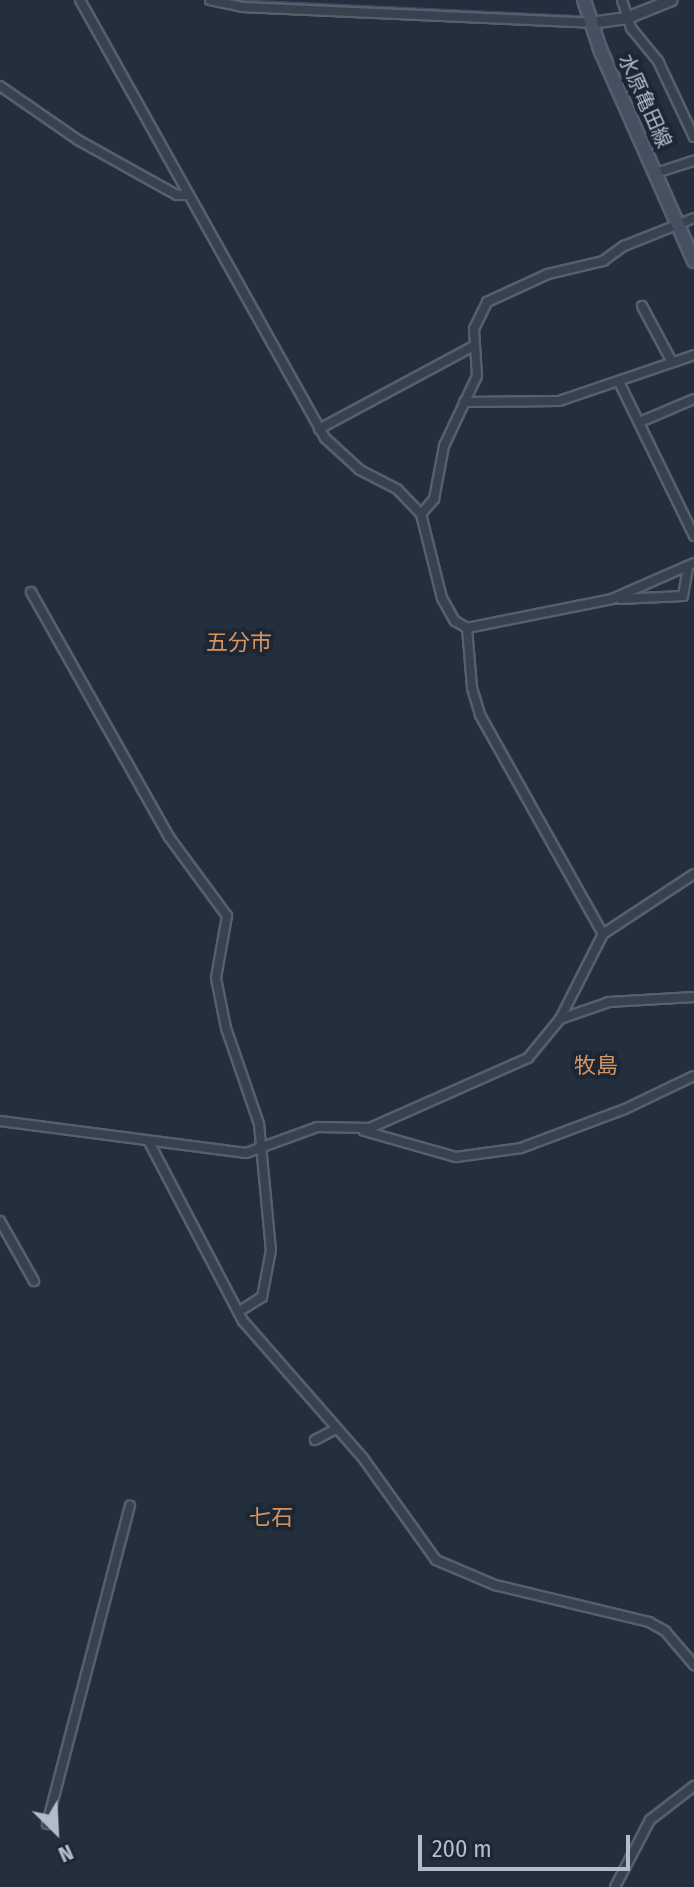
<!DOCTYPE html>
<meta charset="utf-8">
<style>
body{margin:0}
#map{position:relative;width:694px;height:1887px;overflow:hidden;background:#242f3e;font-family:"Fira Sans Condensed","Noto Sans JP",sans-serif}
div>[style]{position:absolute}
.stream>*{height:2px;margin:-1px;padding:0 1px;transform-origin:1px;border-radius:1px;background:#394c67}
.roads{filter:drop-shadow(2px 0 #565f6c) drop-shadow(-2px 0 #565f6c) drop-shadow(0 2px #565f6c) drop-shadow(0 -2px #565f6c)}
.minor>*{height:8px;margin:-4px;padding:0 4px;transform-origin:4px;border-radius:4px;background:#38414e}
.tertiary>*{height:10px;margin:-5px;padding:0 5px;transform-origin:5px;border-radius:5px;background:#38414e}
.secondary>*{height:12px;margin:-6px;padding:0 6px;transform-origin:6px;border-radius:6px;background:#465061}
span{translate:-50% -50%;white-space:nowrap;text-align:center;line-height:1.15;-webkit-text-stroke:8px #1d2633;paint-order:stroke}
.street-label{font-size:20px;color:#b4bcc9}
.neighbourhood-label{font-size:22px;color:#d59563}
.north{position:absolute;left:16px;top:1791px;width:80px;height:80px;-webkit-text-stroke:6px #1d2633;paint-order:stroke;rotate:156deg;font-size:22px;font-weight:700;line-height:32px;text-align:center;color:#b4bcc9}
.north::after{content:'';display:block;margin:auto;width:28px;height:36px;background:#b4bcc9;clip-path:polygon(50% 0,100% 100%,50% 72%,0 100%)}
.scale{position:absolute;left:418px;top:1835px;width:212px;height:36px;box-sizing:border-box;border:4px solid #b4bcc9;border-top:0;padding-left:10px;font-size:24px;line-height:28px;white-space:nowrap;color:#b4bcc9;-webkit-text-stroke:6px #1d2633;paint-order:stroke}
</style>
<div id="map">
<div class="stream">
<i style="left:239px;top:0;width:342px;rotate:2.7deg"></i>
</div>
<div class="roads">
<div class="minor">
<i style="left:80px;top:0;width:502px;rotate:60.78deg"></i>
<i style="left:325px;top:438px;width:47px;rotate:42.4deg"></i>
<i style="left:360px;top:470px;width:42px;rotate:27.2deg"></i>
<i style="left:397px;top:489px;width:35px;rotate:46deg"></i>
<i style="left:421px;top:514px;width:87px;rotate:76deg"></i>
<i style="left:442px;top:598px;width:26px;rotate:61deg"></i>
<i style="left:455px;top:621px;width:14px;rotate:30deg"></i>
<i style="left:467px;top:628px;width:148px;rotate:-11.3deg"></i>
<i style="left:612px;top:599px;width:90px;rotate:-23.7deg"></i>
<i style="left:210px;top:0;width:33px;rotate:12deg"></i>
<i style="left:242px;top:7px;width:349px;rotate:2.6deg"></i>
<i style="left:622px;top:0;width:29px;rotate:72deg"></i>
<i style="left:631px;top:28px;width:43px;rotate:50.7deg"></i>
<i style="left:658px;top:61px;width:84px;rotate:64.7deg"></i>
<i style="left:0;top:86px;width:95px;rotate:34.7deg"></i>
<i style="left:78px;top:140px;width:113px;rotate:29.1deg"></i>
<i style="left:177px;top:195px;width:11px"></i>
<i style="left:656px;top:173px;width:40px;rotate:-18deg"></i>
<i style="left:642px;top:306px;width:61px;rotate:61.8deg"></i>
<i style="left:620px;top:384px;width:169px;rotate:64deg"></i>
<i style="left:464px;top:402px;width:95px;rotate:-0.6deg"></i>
<i style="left:559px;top:401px;width:143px;rotate:-18.8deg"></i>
<i style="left:640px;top:422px;width:59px;rotate:-23.1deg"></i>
<i style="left:319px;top:429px;width:176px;rotate:-28.2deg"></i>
<i style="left:421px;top:514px;width:20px;rotate:-49deg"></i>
<i style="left:434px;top:499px;width:54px;rotate:-79.3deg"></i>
<i style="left:444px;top:446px;width:77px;rotate:-64.8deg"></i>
<i style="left:477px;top:376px;width:47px;rotate:-93.7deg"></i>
<i style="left:474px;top:329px;width:30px;rotate:-64deg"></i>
<i style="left:487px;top:302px;width:67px;rotate:-24.7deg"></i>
<i style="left:548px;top:274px;width:57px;rotate:-13.3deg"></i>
<i style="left:603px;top:261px;width:26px;rotate:-36deg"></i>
<i style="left:624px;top:246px;width:75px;rotate:-21.8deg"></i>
<i style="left:31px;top:592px;width:281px;rotate:60.6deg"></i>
<i style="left:169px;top:837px;width:98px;rotate:53.7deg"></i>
<i style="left:227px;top:916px;width:63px;rotate:100.1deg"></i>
<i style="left:216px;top:978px;width:51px;rotate:78.7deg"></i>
<i style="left:226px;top:1028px;width:102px;rotate:71deg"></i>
<i style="left:259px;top:1124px;width:127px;rotate:84.6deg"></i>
<i style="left:271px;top:1250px;width:48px;rotate:100.8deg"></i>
<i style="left:262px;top:1297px;width:28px;rotate:148deg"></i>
<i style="left:620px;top:599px;width:63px;rotate:-2.7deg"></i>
<i style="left:683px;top:596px;width:29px;rotate:-80deg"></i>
<i style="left:467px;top:628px;width:60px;rotate:85.2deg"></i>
<i style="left:472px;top:688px;width:28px;rotate:73deg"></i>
<i style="left:480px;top:715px;width:251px;rotate:60.7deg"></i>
<i style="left:560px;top:1019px;width:52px;rotate:-19.1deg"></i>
<i style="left:609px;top:1002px;width:85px;rotate:-3.4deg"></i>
<i style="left:0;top:1121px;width:248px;rotate:7.4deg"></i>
<i style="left:246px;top:1153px;width:76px;rotate:-20.1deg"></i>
<i style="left:317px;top:1127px;width:53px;rotate:1.1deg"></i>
<i style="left:370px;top:1128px;width:173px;rotate:-23.9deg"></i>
<i style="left:528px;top:1058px;width:50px;rotate:-50.6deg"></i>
<i style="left:560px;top:1019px;width:95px;rotate:-63.2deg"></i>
<i style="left:603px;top:934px;width:109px;rotate:-33.4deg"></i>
<i style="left:364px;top:1131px;width:96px;rotate:15.8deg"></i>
<i style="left:456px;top:1157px;width:66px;rotate:-7.9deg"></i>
<i style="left:521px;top:1148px;width:111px;rotate:-20.6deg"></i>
<i style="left:625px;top:1109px;width:76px;rotate:-25.6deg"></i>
<i style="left:150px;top:1144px;width:200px;rotate:62.3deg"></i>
<i style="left:243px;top:1321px;width:182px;rotate:48.8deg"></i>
<i style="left:363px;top:1458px;width:125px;rotate:54.4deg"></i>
<i style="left:436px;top:1560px;width:64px;rotate:23deg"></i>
<i style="left:495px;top:1585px;width:158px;rotate:13.5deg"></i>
<i style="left:649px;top:1622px;width:18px;rotate:29deg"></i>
<i style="left:665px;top:1631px;width:45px;rotate:49.5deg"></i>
<i style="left:0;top:1221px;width:69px;rotate:60.5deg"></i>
<i style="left:315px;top:1440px;width:24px;rotate:-28deg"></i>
<i style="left:47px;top:1824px;width:329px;rotate:-75.4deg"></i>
<i style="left:615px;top:1887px;width:76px;rotate:-62.4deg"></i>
<i style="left:650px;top:1820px;width:56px;rotate:-37.7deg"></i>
</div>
<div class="tertiary">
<i style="left:591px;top:23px;width:36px;rotate:-8deg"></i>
<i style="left:627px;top:18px;width:48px;rotate:-21.8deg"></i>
</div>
<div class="secondary">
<i style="left:584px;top:0;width:52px;rotate:71.9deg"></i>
<i style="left:600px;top:49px;width:232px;rotate:66.1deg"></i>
</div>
</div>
<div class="street-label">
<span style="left:645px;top:101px;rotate:66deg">水原亀田線</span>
</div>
<div class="neighbourhood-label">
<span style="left:239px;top:643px">五分市</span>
<span style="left:596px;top:1066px">牧島</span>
<span style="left:271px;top:1518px">七石</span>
</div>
<div class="north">N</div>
<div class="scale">200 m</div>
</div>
